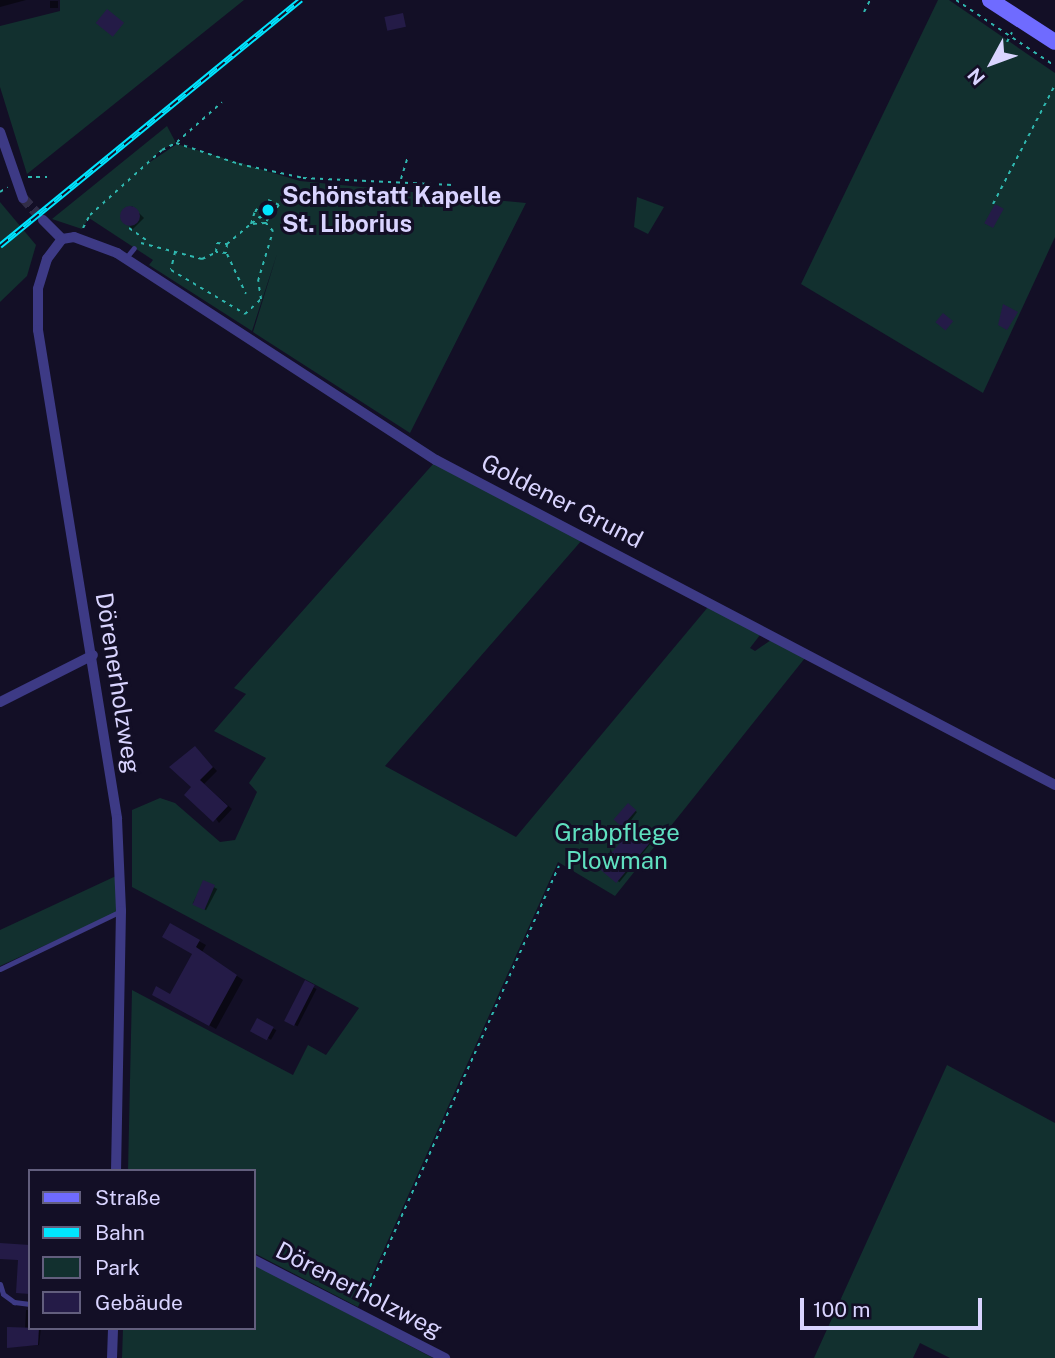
<!DOCTYPE html>
<meta charset="utf-8">
<style>
body{margin:0}
#map{position:relative;width:1055px;height:1358px;overflow:hidden;background:#130f26;font-family:"Public Sans",sans-serif}
div>[style]{position:absolute}
.green>*{inset:0;background:#12302f}
.shadow>*{inset:0;background:#0007;transform-origin:0 0}
.building>*{inset:0;background:#241b47;transform-origin:0 0}
.round{border-radius:50%}
.minor-tunnel>*{height:10px;margin-top:-5px;transform-origin:0;background:repeating-linear-gradient(90deg,#312d47 0 10px,transparent 0 15px)}
.path>*{height:2px;margin-top:-1px;transform-origin:0;background:repeating-linear-gradient(90deg,#2fb8b0 0 3.5px,transparent 0 8.5px)}
.service>*{height:5px;margin:-2.5px;padding:0 2.5px;transform-origin:2.5px;border-radius:2.5px;background:#3d3a85}
.minor>*{height:10px;margin:-5px;padding:0 5px;transform-origin:5px;border-radius:5px;background:#3d3a85}
.secondary>*{height:16px;margin:-8px;padding:0 8px;transform-origin:8px;border-radius:8px;background:#6f6bff}
.rail>*{height:6px;margin-top:-3px;transform-origin:0;background:repeating-linear-gradient(90deg,#130f26 0 10px,#00e5ff 0 20px);box-sizing:border-box;border-block:2px solid #00e5ff}
.dots>*{width:19px;height:19px;translate:-50% -50%;box-sizing:border-box;border:4px solid #130f26;border-radius:50%}
span{translate:-50% -50%;white-space:nowrap;text-align:center;line-height:1.15;-webkit-text-stroke:6px #130f26;paint-order:stroke}
.poi-label{font-size:24px;color:#d9d4ff;font-weight:700}
.left{translate:0 -50%;text-align:left}
.street-label{font-size:24px;color:#d9d4ff}
.park-label{font-size:24px;color:#5fe0c0}
.legend{position:absolute;left:28px;top:1169px;width:228px;height:161px;box-sizing:border-box;background:#130f26;border:2px solid #625e7d;margin:0;padding:9px 12px;list-style:none;font-size:21px;color:#d9d4ff}
.legend li{display:flex;align-items:center;gap:14px;height:35px}
.legend b{width:35px;border:2px solid #625e7d}
.north{position:absolute;left:957px;top:28px;width:70px;height:70px;-webkit-text-stroke:5px #130f26;paint-order:stroke;rotate:229deg;font-size:19px;font-weight:700;line-height:28px;text-align:center;color:#d9d4ff}
.north::after{content:'';display:block;margin:auto;width:24px;height:32px;background:#d9d4ff;clip-path:polygon(50% 0,100% 100%,50% 72%,0 100%)}
.scale{position:absolute;left:800px;top:1298px;width:182px;height:32px;box-sizing:border-box;border:4px solid #d9d4ff;border-top:0;padding-left:9px;font-size:21px;line-height:24px;white-space:nowrap;color:#d9d4ff;-webkit-text-stroke:5px #130f26;paint-order:stroke}
</style>
<div id="map">
<div class="green">
<i style="clip-path:polygon(60px 0,244px 0,27px 174px,0 87px,0 26px,60px 11px)"></i>
<i style="clip-path:polygon(938px 0,949px 0,1055px 73px,1055px 237px,983px 393px,801px 284px)"></i>
<i style="clip-path:polygon(167px 126px,176px 143px,161px 150px,147px 164px,177px 144px,300px 181px,526px 203px,410px 433px,253px 332px,277px 254px,252px 331px,149px 265px,153px 260px,89px 218px,82px 229px,52px 219px)"></i>
<i style="clip-path:polygon(637px 197px,664px 207px,648px 234px,634px 227px)"></i>
<i style="clip-path:polygon(0 202px,36px 245px,27px 276px,0 302px)"></i>
<i style="clip-path:polygon(434px 463px,582px 540px,385px 766px,516px 837px,708px 607px,760px 635px,750px 648px,755px 651px,771px 640px,805px 658px,615px 896px,558px 862px,358px 1307px,254px 1253px,254px 1171px,128px 1171px,132px 990px,293px 1075px,308px 1045px,326px 1055px,359px 1008px,132px 887px,132px 810px,160px 798px,175px 803px,220px 842px,235px 840px,257px 792px,249px 783px,266px 758px,214px 731px,246px 694px,234px 688px)"></i>
<i style="clip-path:polygon(116px 876px,118px 912px,0 966px,0 930px)"></i>
<i style="clip-path:polygon(947px 1065px,1055px 1123px,1055px 1358px,950px 1358px,920px 1343px,913px 1358px,814px 1358px)"></i>
<i style="clip-path:polygon(254px 1264px,370px 1325px,433px 1358px,122px 1358px,123px 1328px,254px 1328px)"></i>
</div>
<div class="shadow">
<i style="clip-path:polygon(0 0,26px 0,0 7px)"></i>
<i style="left:50px;top:1px;width:8px;height:7px"></i>
<i style="clip-path:polygon(274px 204px,277px 211px,269px 217px,263px 210px)"></i>
<i style="left:132px;top:206px;width:17px;height:16px;rotate:45deg"></i>
<i style="clip-path:polygon(195px 748px,217px 771px,204px 784px,232px 809px,219px 823px,193px 787px)"></i>
<i style="clip-path:polygon(630px 807px,637px 812px,626px 827px,616px 820px)"></i>
<i style="left:635px;top:828px;width:22px;height:52px;rotate:39deg"></i>
<i style="left:204px;top:882px;width:15px;height:24px;rotate:28deg"></i>
<i style="clip-path:polygon(170px 925px,206px 945px,202px 952px,243px 980px,216px 1029px,154px 994px,171px 996px,194px 953px)"></i>
<i style="left:305px;top:983px;width:13px;height:42px;rotate:27deg"></i>
<i style="left:258px;top:1020px;width:21px;height:11px;rotate:29deg"></i>
<i style="clip-path:polygon(26px 1310px,30px 1310px,30px 1328px,41px 1328px,39px 1345px,10px 1347px,25px 1329px)"></i>
</div>
<div class="building">
<i style="left:107px;top:9px;width:22px;height:18px;rotate:39deg"></i>
<i style="left:403px;top:13px;width:14px;height:19px;rotate:78deg"></i>
<i style="clip-path:polygon(270px 202px,277px 205px,267px 218px,260px 210px)"></i>
<i style="left:995px;top:204px;width:10px;height:22px;rotate:29deg"></i>
<i class="round" style="left:120px;top:206px;width:20px;height:20px"></i>
<i style="clip-path:polygon(1003px 304px,1018px 312px,1007px 330px,998px 325px)"></i>
<i style="left:943px;top:313px;width:13px;height:12px;rotate:39deg"></i>
<i style="clip-path:polygon(195px 746px,213px 767px,200px 780px,228px 806px,213px 822px,184px 795px,191px 787px,169px 767px)"></i>
<i style="left:628px;top:803px;width:11px;height:22px;rotate:41deg"></i>
<i style="left:634px;top:826px;width:23px;height:55px;rotate:40deg"></i>
<i style="left:203px;top:880px;width:13px;height:27px;rotate:23deg"></i>
<i style="clip-path:polygon(170px 923px,200px 940px,196px 947px,237px 975px,209px 1026px,152px 995px,156px 986px,170px 994px,192px 954px,162px 937px)"></i>
<i style="left:305px;top:980px;width:11px;height:46px;rotate:27deg"></i>
<i style="left:257px;top:1018px;width:19px;height:15px;rotate:28deg"></i>
<i style="clip-path:polygon(0 1243px,30px 1245px,30px 1294px,16px 1293px,18px 1260px,0 1259px)"></i>
<i style="clip-path:polygon(7px 1327px,39px 1328px,38px 1345px,7px 1348px)"></i>
</div>
<div class="minor-tunnel">
<i style="left:23px;top:198px;width:30px;rotate:48deg"></i>
</div>
<div class="path">
<i style="left:956px;top:0;width:119px;rotate:33.7deg"></i>
<i style="left:864px;top:12px;width:13px;rotate:-63deg"></i>
<i style="left:1007px;top:42px;width:11px;rotate:-63deg"></i>
<i style="left:177px;top:142px;width:60px;rotate:-41.6deg"></i>
<i style="left:28px;top:177px;width:19px"></i>
<i style="left:401px;top:179px;width:21px;rotate:-73deg"></i>
<i style="left:0;top:192px;width:9px;rotate:-32deg"></i>
<i style="left:993px;top:204px;width:134px;rotate:-62.5deg"></i>
<i style="left:252px;top:223px;width:10px;rotate:-37deg"></i>
<i style="left:83px;top:228px;width:15px;rotate:-62deg"></i>
<i style="left:90px;top:215px;width:97px;rotate:-42.1deg"></i>
<i style="left:162px;top:150px;width:16px;rotate:-27deg"></i>
<i style="left:176px;top:143px;width:66px;rotate:18.4deg"></i>
<i style="left:239px;top:164px;width:66px;rotate:12.3deg"></i>
<i style="left:303px;top:178px;width:150px;rotate:2.7deg"></i>
<i style="left:129px;top:228px;width:24px;rotate:35deg"></i>
<i style="left:141px;top:243px;width:63px;rotate:14.7deg"></i>
<i style="left:202px;top:259px;width:14px;rotate:-25deg"></i>
<i style="left:227px;top:244px;width:9px;rotate:96deg"></i>
<i style="left:226px;top:253px;width:10px;rotate:-174deg"></i>
<i style="left:216px;top:252px;width:9px;rotate:-84deg"></i>
<i style="left:217px;top:243px;width:10px;rotate:6deg"></i>
<i style="left:227px;top:244px;width:31px;rotate:-40deg"></i>
<i style="left:251px;top:224px;width:14px;rotate:-73deg"></i>
<i style="left:255px;top:211px;width:17px;rotate:-40deg"></i>
<i style="left:268px;top:200px;width:12px;rotate:24deg"></i>
<i style="left:279px;top:205px;width:23px;rotate:128deg"></i>
<i style="left:265px;top:223px;width:14px;rotate:176deg"></i>
<i style="left:175px;top:252px;width:18px;rotate:103deg"></i>
<i style="left:171px;top:270px;width:86px;rotate:30.7deg"></i>
<i style="left:245px;top:314px;width:22px;rotate:-43deg"></i>
<i style="left:261px;top:299px;width:18px;rotate:-99deg"></i>
<i style="left:258px;top:281px;width:52px;rotate:-73.3deg"></i>
<i style="left:273px;top:231px;width:27px;rotate:-132deg"></i>
<i style="left:227px;top:254px;width:44px;rotate:64.6deg"></i>
<i style="left:363px;top:1302px;width:478px;rotate:-65.8deg"></i>
</div>
<div class="service">
<i style="left:125px;top:259px;width:14px;rotate:-51deg"></i>
<i style="left:0;top:969px;width:134px;rotate:-25.6deg"></i>
<i style="left:0;top:1284px;width:10px;rotate:73deg"></i>
<i style="left:3px;top:1294px;width:14px;rotate:36deg"></i>
<i style="left:14px;top:1302px;width:16px;rotate:7deg"></i>
</div>
<div class="minor">
<i style="left:0;top:132px;width:70px;rotate:70.8deg"></i>
<i style="left:43px;top:220px;width:27px;rotate:45deg"></i>
<i style="left:62px;top:239px;width:12px;rotate:-9deg"></i>
<i style="left:74px;top:237px;width:46px;rotate:20.4deg"></i>
<i style="left:117px;top:253px;width:380px;rotate:33deg"></i>
<i style="left:436px;top:460px;width:699px;rotate:27.7deg"></i>
<i style="left:62px;top:239px;width:25px;rotate:127deg"></i>
<i style="left:47px;top:259px;width:31px;rotate:107deg"></i>
<i style="left:38px;top:289px;width:41px;rotate:90deg"></i>
<i style="left:38px;top:330px;width:495px;rotate:80.8deg"></i>
<i style="left:117px;top:819px;width:92px;rotate:87.5deg"></i>
<i style="left:121px;top:911px;width:260px;rotate:91.1deg"></i>
<i style="left:0;top:702px;width:104px;rotate:-26.8deg"></i>
<i style="left:254px;top:1260px;width:215px;rotate:27.2deg"></i>
<i style="left:112px;top:1358px;width:30px;rotate:-88deg"></i>
</div>
<div class="secondary">
<i style="left:990px;top:0;width:77px;rotate:32.9deg"></i>
</div>
<div class="rail">
<i style="left:0;top:246px;width:389px;rotate:-39.3deg"></i>
</div>
<div class="dots">
<i style="left:268px;top:210px;background:#00e5ff"></i>
</div>
<div class="poi-label">
<span class="left" style="left:282px;top:210px">Schönstatt Kapelle<br>St. Liborius</span>
</div>
<div class="street-label">
<span style="left:562px;top:501px;rotate:27deg">Goldener Grund</span>
<span style="left:118px;top:683px;rotate:81deg">Dörenerholzweg</span>
<span style="left:359px;top:1290px;rotate:27deg">Dörenerholzweg</span>
</div>
<div class="park-label">
<span style="left:617px;top:847px">Grabpflege<br>Plowman</span>
</div>
<ul class="legend">
<li><b style="height:9px;background:#6f6bff"></b>Straße</li>
<li><b style="height:9px;background:#00e5ff"></b>Bahn</li>
<li><b style="height:19px;background:#12302f"></b>Park</li>
<li><b style="height:19px;background:#241b47"></b>Gebäude</li>
</ul>
<div class="north">N</div>
<div class="scale">100 m</div>
</div>
